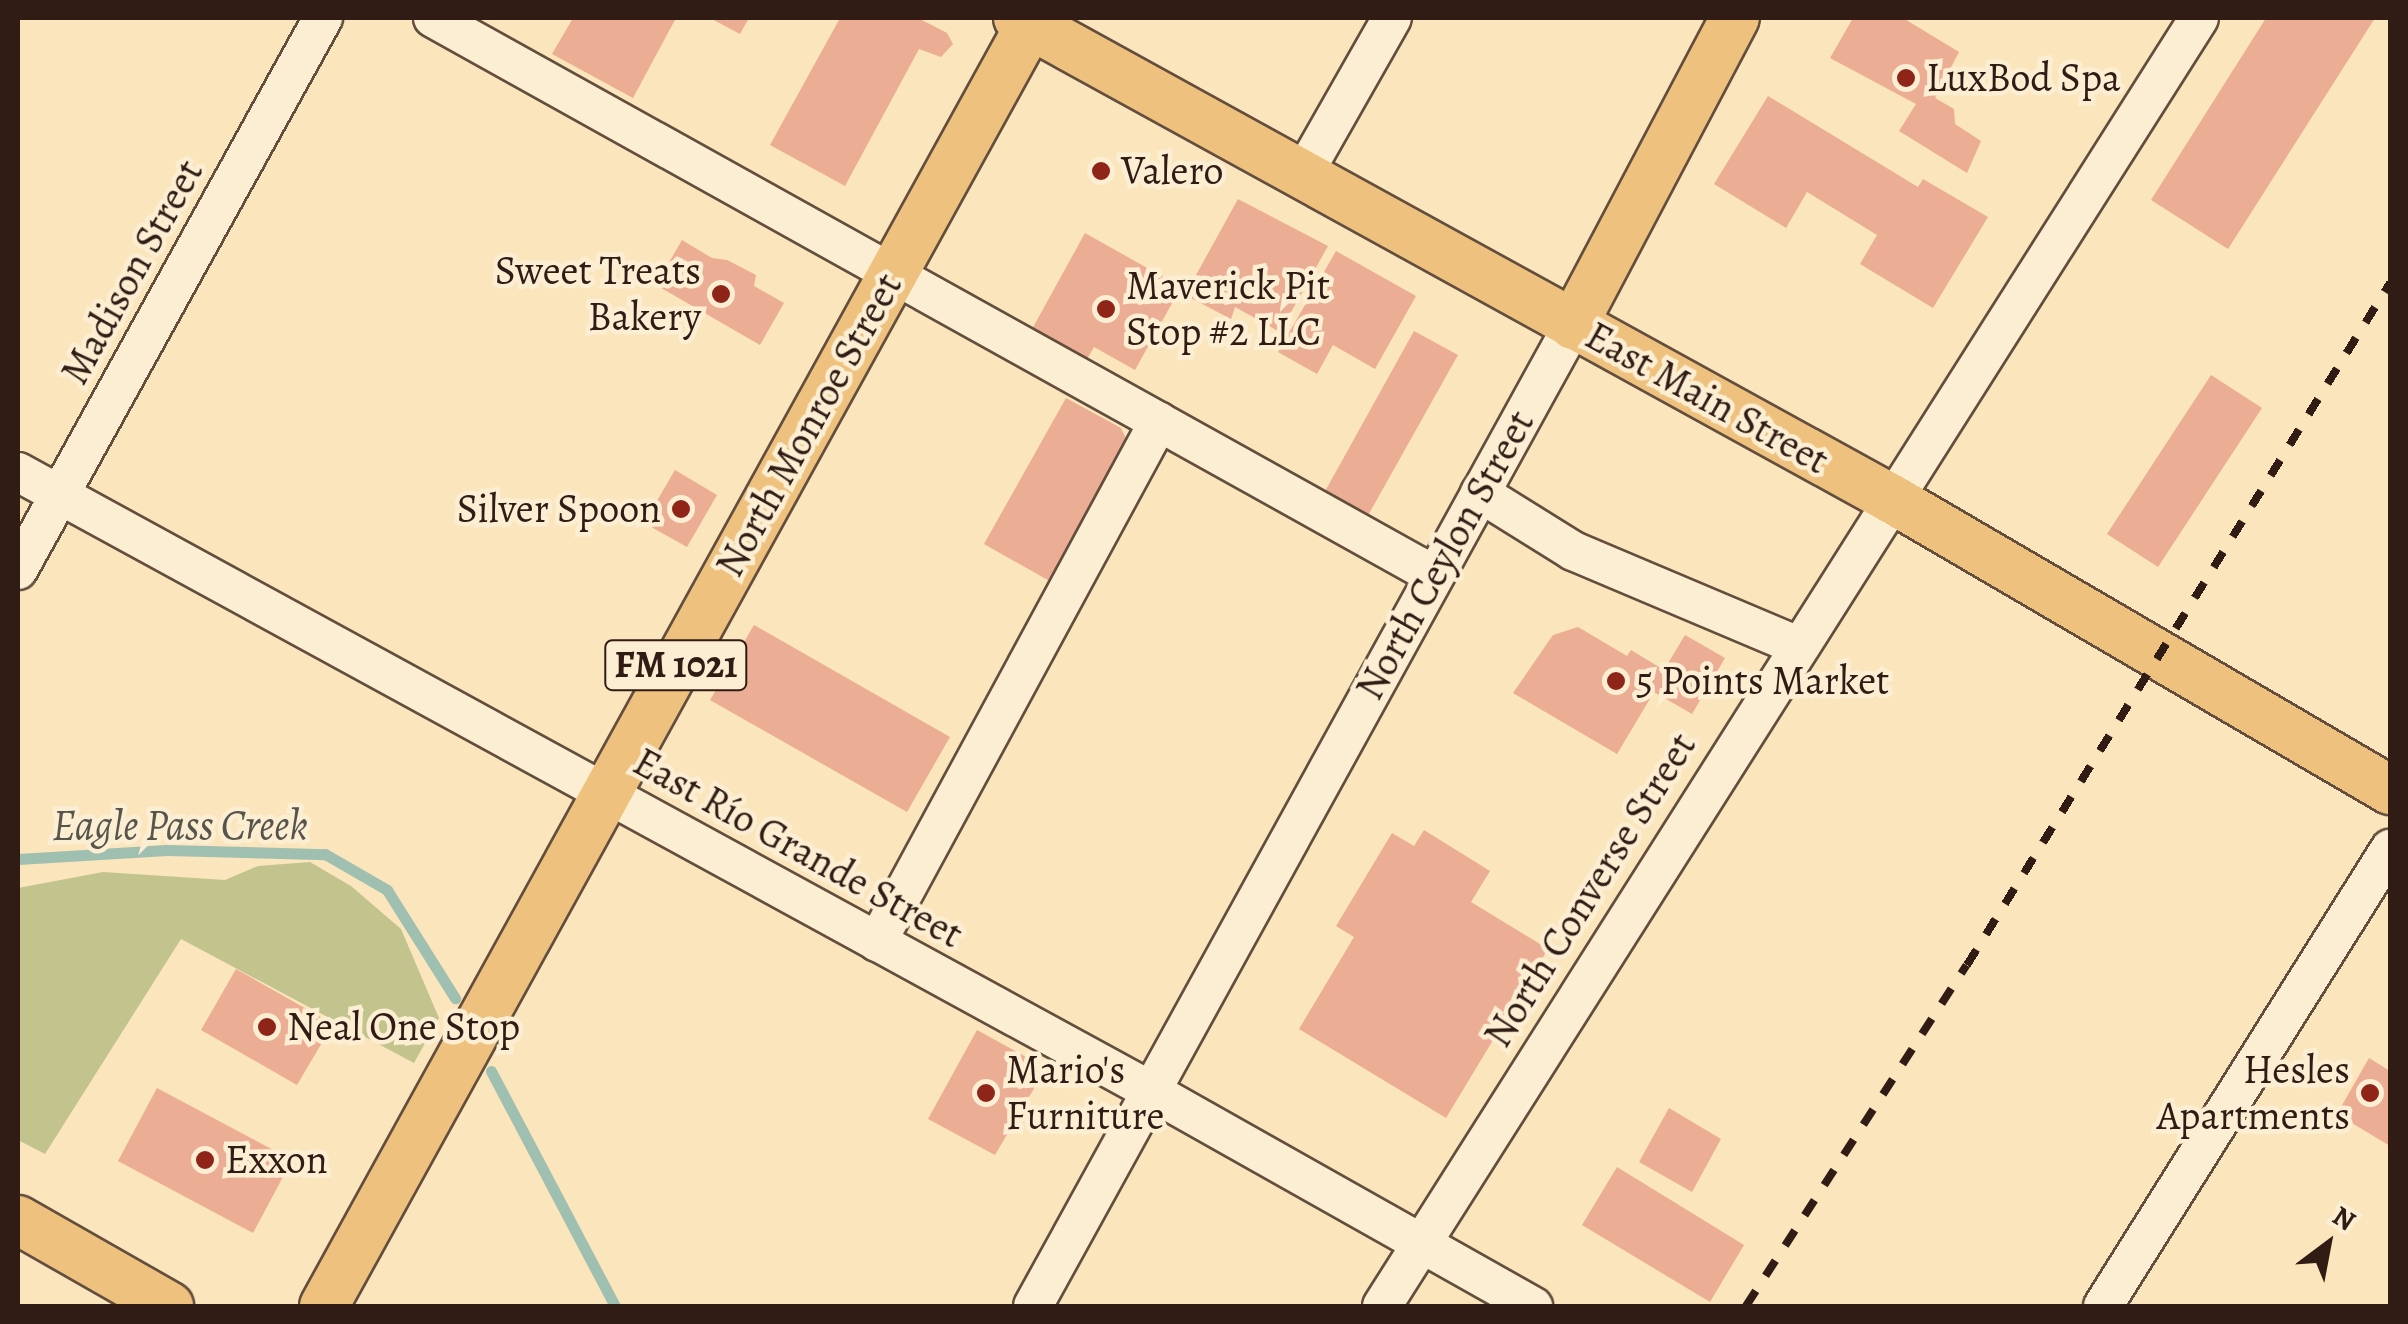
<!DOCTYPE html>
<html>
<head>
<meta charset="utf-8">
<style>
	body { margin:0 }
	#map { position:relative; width:2408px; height:1324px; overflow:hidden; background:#fbe5bc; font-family:Alegreya,serif }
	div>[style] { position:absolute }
	.green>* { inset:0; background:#c3c38d }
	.stream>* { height:11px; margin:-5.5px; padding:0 5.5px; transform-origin:5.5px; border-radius:5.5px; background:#9fbfb0 }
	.building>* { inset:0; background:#ebad94 }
	.roads { filter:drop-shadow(2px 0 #634e3e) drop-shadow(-2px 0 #634e3e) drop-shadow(0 2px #634e3e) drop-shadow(0 -2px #634e3e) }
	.minor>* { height:38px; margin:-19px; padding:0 19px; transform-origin:19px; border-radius:19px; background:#fceed3 }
	.major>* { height:48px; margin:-24px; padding:0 24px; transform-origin:24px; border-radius:24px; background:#eec27e }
	.rail>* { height:8px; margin-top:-4px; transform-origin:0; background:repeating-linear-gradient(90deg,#301c14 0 18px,transparent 0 36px) }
	.dots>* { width:28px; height:28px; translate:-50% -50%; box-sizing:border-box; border:5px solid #fceed3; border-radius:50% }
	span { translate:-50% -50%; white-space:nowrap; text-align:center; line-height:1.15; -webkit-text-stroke:9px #fceed3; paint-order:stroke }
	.shield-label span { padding:2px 8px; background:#fceed3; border:2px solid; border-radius:8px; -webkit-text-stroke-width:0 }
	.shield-label { font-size:38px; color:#301c14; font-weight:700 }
	.poi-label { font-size:40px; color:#301c14 }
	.left { translate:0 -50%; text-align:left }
	.right { translate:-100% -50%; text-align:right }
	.street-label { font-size:40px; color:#301c14 }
	.water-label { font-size:42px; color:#57554b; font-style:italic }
	.frame { position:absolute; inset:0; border:20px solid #301c14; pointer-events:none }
	.north { position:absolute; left:2278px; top:1194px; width:100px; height:100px; -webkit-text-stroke:8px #fceed3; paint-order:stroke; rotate:32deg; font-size:28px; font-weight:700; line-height:40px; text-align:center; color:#301c14 }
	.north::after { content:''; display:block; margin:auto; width:35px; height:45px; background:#301c14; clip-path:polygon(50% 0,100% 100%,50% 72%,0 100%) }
</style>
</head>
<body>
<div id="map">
	<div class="green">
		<i style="clip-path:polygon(310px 862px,351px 886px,401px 929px,439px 1018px,414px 1063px,181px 939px,45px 1154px,18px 1140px,18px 888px,103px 872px,225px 880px,258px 866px)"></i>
	</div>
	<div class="stream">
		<i style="left:18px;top:859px;width:149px;rotate:-3.5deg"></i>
		<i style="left:167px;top:850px;width:158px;rotate:1.5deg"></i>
		<i style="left:325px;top:854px;width:72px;rotate:30.1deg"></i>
		<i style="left:387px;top:890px;width:128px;rotate:57.8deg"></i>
		<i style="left:491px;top:1071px;width:266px;rotate:62.2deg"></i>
	</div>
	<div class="building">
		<i style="clip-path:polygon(573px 18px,676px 18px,633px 98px,552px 54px)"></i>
		<i style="clip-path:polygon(710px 18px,749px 18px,740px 34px)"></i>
		<i style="clip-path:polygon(840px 18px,918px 18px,947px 33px,953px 44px,941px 57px,919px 49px,845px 186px,770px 145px)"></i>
		<i style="clip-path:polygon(1853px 18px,1903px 18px,1959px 52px,1935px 98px,1954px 109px,1955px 124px,1981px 141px,1967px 173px,1899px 131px,1916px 104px,1830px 58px)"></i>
		<i style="clip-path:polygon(2266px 18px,2375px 18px,2228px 249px,2151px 200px)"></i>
		<i style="clip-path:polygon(1768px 96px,1918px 187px,1923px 179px,1988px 217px,1933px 308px,1860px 264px,1877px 235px,1807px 192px,1786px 228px,1714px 184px)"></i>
		<i style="clip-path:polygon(1238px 199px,1328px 246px,1280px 332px,1235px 307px,1231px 319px,1185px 295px)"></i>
		<i style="clip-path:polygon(1085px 233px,1181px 287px,1135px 370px,1094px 347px,1086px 361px,1031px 331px)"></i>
		<i style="clip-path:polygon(682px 240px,712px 258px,727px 260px,756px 275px,754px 286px,784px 303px,760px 345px,656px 285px)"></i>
		<i style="clip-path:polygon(1336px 251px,1416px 296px,1375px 369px,1333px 345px,1317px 374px,1278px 352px)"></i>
		<i style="clip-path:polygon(1414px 331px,1458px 355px,1366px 519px,1323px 495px)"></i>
		<i style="clip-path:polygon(2211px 375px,2262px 408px,2158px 567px,2107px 534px)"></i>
		<i style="clip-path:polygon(1066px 398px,1121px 428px,1130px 447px,1053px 583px,984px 544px)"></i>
		<i style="clip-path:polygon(675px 470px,717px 495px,687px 547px,644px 523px)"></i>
		<i style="clip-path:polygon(754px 625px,950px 737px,907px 812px,710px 700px)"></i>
		<i style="clip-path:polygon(1578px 627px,1627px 656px,1631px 650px,1664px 670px,1685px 635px,1725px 658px,1692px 714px,1654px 692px,1617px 754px,1513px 693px,1553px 635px)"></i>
		<i style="clip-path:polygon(1424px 830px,1490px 871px,1471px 902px,1548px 949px,1446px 1118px,1299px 1029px,1354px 937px,1336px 926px,1392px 833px,1414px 846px)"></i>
		<i style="clip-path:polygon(236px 969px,333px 1024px,297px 1085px,201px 1030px)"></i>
		<i style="clip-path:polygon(977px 1030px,1046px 1068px,995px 1155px,928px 1119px)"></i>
		<i style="clip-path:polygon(2369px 1058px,2390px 1071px,2390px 1146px,2337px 1114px)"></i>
		<i style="clip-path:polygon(157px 1088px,292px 1160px,253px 1233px,118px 1161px)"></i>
		<i style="clip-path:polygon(1669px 1108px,1721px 1139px,1692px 1192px,1639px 1162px)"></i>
		<i style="clip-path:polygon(1617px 1167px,1744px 1245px,1710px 1302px,1582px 1225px)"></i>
	</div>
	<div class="roads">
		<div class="minor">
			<i style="left:433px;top:18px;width:1146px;rotate:29.09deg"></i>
			<i style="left:1301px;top:178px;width:184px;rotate:-60.4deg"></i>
			<i style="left:18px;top:472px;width:1289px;rotate:28.65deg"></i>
			<i style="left:1149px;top:1090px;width:441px;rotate:29.4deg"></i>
			<i style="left:1480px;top:493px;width:110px;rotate:31.9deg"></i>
			<i style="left:1573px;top:551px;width:244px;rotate:22.9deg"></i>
			<i style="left:18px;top:570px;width:631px;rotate:-61.08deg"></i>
			<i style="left:877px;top:942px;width:592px;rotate:-61.57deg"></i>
			<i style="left:1033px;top:1306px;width:1120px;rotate:-61.17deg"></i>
			<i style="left:1382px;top:1306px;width:1525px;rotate:-57.61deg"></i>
			<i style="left:2103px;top:1306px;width:540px;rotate:-57.87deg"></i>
		</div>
		<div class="major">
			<i style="left:1018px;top:18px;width:998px;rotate:28.83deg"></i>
			<i style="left:1892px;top:499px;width:577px;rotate:30.3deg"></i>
			<i style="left:1573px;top:325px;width:347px;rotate:-62.2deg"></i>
			<i style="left:18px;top:1220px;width:174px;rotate:29.7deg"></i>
			<i style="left:324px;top:1306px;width:1463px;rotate:-61.14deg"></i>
		</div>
	</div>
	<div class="rail">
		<i style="left:1746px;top:1306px;width:406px;rotate:-57.1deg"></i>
		<i style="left:1967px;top:965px;width:803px;rotate:-58.19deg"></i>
	</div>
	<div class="dots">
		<i style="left:1906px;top:78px;background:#8f2418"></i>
		<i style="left:1101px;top:171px;background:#8f2418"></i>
		<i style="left:721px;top:294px;background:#8f2418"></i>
		<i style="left:1106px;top:309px;background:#8f2418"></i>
		<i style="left:681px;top:509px;background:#8f2418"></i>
		<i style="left:1616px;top:681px;background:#8f2418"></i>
		<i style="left:267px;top:1027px;background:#8f2418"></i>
		<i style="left:986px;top:1093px;background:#8f2418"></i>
		<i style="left:2370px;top:1093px;background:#8f2418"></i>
		<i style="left:205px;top:1160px;background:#8f2418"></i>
	</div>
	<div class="shield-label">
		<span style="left:676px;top:665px">FM 1021</span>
	</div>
	<div class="poi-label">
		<span class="left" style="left:1926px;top:78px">LuxBod Spa</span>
		<span class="left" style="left:1121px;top:171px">Valero</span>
		<span class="right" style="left:701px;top:294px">Sweet Treats<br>Bakery</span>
		<span class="left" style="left:1126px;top:309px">Maverick Pit<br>Stop #2 LLC</span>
		<span class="right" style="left:661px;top:509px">Silver Spoon</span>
		<span class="left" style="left:1636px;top:681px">5 Points Market</span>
		<span class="left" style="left:287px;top:1027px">Neal One Stop</span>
		<span class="left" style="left:1006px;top:1093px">Mario's<br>Furniture</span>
		<span class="right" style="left:2350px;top:1093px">Hesles<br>Apartments</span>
		<span class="left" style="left:225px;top:1160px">Exxon</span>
	</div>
	<div class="street-label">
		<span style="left:132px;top:272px;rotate:-61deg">Madison Street</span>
		<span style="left:1707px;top:398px;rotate:29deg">East Main Street</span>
		<span style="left:809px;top:425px;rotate:-61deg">North Monroe Street</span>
		<span style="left:1445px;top:555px;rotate:-61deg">North Ceylon Street</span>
		<span style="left:798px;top:848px;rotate:29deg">East Río Grande Street</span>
		<span style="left:1590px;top:890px;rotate:-58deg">North Converse Street</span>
	</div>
	<div class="water-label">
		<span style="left:180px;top:825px">Eagle Pass Creek</span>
	</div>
	<div class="frame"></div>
	<div class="north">N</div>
</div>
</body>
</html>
